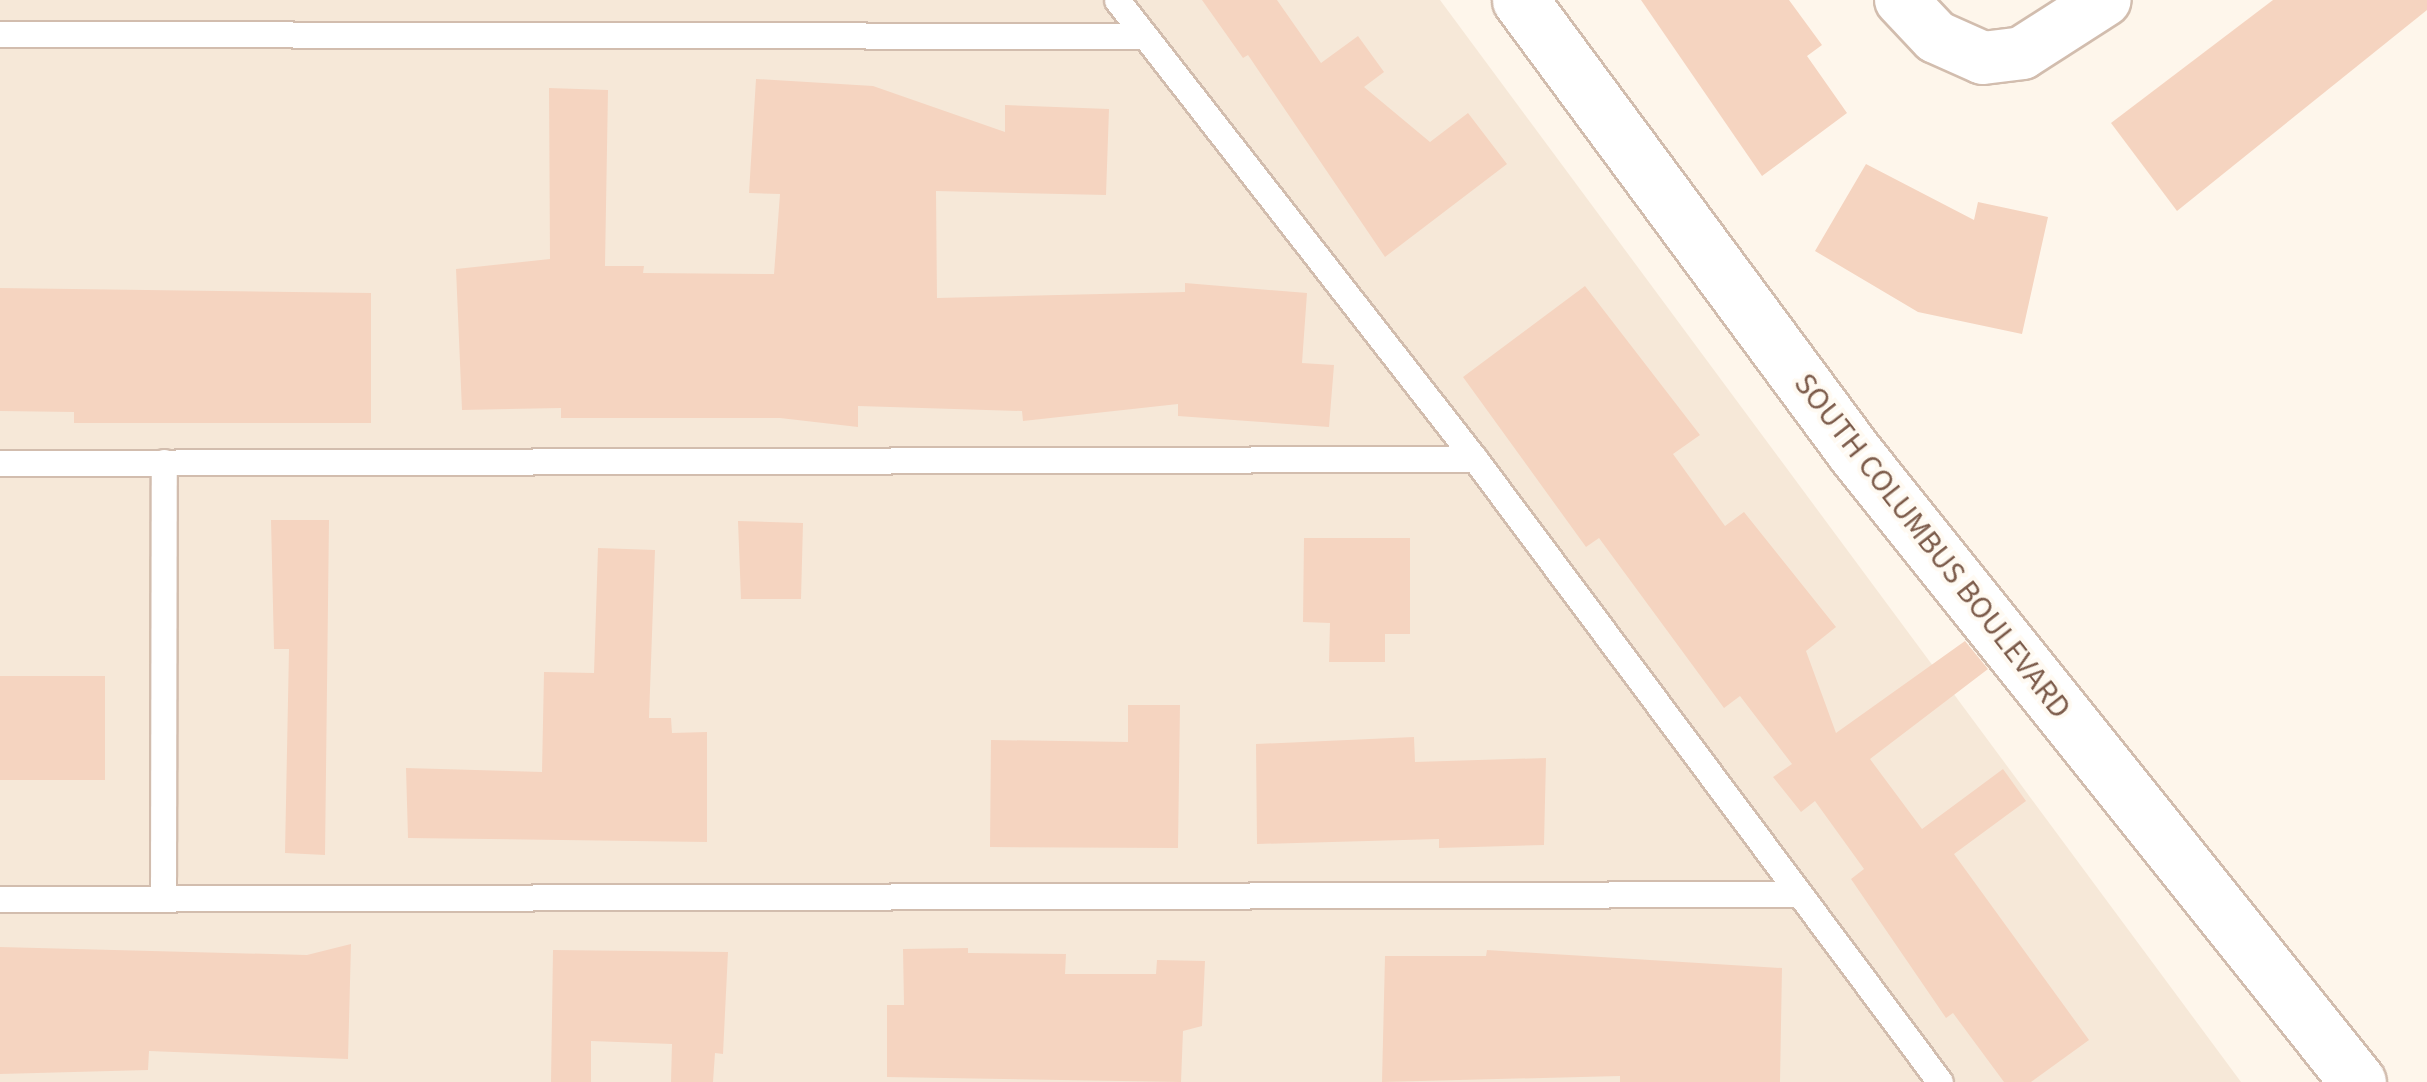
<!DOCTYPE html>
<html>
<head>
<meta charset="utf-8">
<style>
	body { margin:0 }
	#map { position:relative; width:2427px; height:1082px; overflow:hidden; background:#fef6eb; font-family:"Source Sans 3",sans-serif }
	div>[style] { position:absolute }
	.residential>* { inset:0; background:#f6e8d8 }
	.building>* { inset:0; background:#f5d4c0 }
	.roads { filter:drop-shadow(2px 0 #d2bdae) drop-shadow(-2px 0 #d2bdae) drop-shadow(0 2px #d2bdae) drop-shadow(0 -2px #d2bdae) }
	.lane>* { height:25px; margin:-12.5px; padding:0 12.5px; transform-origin:12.5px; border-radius:12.5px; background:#fff }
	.street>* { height:52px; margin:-26px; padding:0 26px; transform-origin:26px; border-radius:26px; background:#fff }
	.secondary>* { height:55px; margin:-27.5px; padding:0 27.5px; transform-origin:27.5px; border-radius:27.5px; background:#fff }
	span { translate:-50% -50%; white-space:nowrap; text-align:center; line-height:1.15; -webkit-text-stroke:8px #fffaf2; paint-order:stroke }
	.street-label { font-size:32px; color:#7c5b4a }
</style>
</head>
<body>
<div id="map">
	<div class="residential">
		<i style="clip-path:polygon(0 0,1440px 0,2241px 1082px,0 1082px)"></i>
	</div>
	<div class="building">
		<i style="clip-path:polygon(1202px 0,1277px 0,1321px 63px,1358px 36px,1384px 72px,1364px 87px,1430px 142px,1468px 113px,1507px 164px,1385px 257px,1248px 55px,1243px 58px)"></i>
		<i style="clip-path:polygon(1641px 0,1789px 0,1822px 45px,1807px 56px,1847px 113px,1762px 176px)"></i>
		<i style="clip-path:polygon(2273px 0,2427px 0,2427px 10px,2177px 211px,2111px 123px)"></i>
		<i style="clip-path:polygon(756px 79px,873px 86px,1005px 132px,1005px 105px,1109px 109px,1106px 195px,936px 191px,937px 298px,1185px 292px,1185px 283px,1307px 293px,1302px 363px,1334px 365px,1329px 427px,1178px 416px,1178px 404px,1023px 421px,1022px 411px,858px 406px,858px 427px,780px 418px,561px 418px,561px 408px,462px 410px,456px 269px,550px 259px,549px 88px,608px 90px,605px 266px,644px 266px,643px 273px,774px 274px,780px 194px,749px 193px)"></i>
		<i style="clip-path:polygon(1866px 164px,1974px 220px,1978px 202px,2048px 217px,2022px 334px,1918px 312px,1815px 251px)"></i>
		<i style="clip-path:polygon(1585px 286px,1700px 435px,1673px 454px,1725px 526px,1744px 512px,1836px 627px,1806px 651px,1836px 733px,1965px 641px,1988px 669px,1870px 759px,1922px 829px,2003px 769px,2026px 801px,1954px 854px,2089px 1040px,2031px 1082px,2004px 1082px,1953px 1013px,1946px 1018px,1851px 879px,1864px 869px,1815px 801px,1801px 812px,1773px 777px,1792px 764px,1740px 696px,1724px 708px,1599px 538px,1586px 547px,1463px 377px)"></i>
		<i style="clip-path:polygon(0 288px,371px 293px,371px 423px,74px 423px,74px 412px,0 411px)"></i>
		<i style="clip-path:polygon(271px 520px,329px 520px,325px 855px,285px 853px,289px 649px,274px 649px)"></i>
		<i style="clip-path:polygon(738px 521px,803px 523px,801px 599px,741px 599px)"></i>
		<i style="clip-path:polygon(1304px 538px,1410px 538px,1410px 634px,1385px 634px,1385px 662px,1329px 662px,1330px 623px,1303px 622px)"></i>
		<i style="clip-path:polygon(598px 548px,655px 550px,649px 718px,671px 718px,672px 733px,707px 732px,707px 842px,408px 838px,406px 768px,542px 772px,544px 672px,594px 673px)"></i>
		<i style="clip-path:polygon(0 676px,105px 676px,105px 780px,0 780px)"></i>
		<i style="clip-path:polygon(1128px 705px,1180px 705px,1178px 848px,990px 847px,991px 740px,1128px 742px)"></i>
		<i style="clip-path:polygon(1414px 737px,1415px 762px,1546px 758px,1544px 845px,1439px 848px,1439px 839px,1257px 844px,1256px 744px)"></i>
		<i style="clip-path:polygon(351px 944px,348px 1059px,149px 1051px,148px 1070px,0 1074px,0 947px,307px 955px)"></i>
		<i style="clip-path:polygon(968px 948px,968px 953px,1066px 954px,1065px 974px,1156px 974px,1157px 960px,1205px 961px,1202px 1026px,1183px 1031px,1181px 1082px,887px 1077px,887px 1005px,904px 1005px,903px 949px)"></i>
		<i style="clip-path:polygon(553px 950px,728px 952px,723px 1054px,715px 1053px,713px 1082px,671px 1082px,672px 1044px,591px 1041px,591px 1082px,551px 1082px)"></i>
		<i style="clip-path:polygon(1487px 950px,1782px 968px,1780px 1082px,1620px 1082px,1620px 1076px,1382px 1082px,1385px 956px,1486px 956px)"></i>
	</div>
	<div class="roads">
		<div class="lane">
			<i style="left:1117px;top:0;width:582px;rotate:52.05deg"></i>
			<i style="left:1475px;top:459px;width:777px;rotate:53.26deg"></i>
			<i style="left:0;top:34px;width:1142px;rotate:0.1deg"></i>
			<i style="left:0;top:463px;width:1475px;rotate:-0.16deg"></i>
			<i style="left:0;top:899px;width:1799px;rotate:-0.16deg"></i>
			<i style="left:163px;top:899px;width:437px;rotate:-89.9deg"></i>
		</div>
		<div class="street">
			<i style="left:1901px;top:0;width:51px;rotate:46.6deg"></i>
			<i style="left:1936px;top:37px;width:51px;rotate:24.1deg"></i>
			<i style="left:1983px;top:58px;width:39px;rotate:-7deg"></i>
			<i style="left:2022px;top:53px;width:98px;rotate:-32.6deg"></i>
		</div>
		<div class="secondary">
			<i style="left:1520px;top:0;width:563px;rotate:53.52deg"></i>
			<i style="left:1855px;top:453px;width:805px;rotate:51.35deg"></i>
		</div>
	</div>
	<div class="street-label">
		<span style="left:1932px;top:546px;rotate:52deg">SOUTH COLUMBUS BOULEVARD</span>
	</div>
</div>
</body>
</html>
